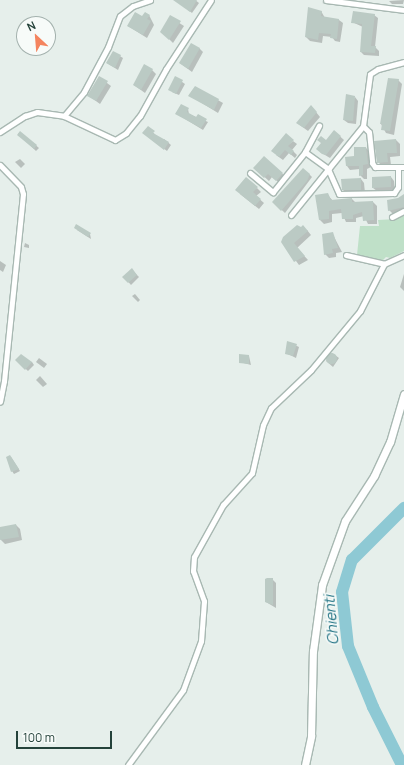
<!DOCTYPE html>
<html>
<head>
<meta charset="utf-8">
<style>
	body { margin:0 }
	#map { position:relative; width:404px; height:765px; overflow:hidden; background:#e6efeb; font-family:Manrope,sans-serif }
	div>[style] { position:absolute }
	.green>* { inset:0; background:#bfe0c8 }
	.shadow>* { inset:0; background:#0003 }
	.river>* { height:12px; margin:-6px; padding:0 6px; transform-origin:6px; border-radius:6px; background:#8ec9d4 }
	.building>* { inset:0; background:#bbcac4 }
	.round { border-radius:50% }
	.roads { filter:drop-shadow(1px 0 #a8b8b2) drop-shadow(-1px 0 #a8b8b2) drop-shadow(0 1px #a8b8b2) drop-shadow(0 -1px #a8b8b2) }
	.minor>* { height:5px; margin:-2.5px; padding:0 2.5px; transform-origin:2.5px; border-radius:2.5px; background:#fff }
	.secondary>* { height:7px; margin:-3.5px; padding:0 3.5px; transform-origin:3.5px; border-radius:3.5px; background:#fff }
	span { translate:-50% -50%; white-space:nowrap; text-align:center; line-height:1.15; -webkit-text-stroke:3px #f7fbf9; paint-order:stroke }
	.water-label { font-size:15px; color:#1c6f80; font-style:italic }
	.north { position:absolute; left:16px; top:16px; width:40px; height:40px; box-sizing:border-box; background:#f7fbf9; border:1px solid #a3b1ad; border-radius:50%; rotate:334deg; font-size:11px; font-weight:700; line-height:16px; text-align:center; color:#24423a }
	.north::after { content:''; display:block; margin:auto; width:14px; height:18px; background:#f4845f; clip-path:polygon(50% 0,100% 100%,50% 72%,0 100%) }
	.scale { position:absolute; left:16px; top:731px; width:96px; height:18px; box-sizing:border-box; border:2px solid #24423a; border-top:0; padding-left:5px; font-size:12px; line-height:14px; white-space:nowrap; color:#24423a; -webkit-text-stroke:3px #f7fbf9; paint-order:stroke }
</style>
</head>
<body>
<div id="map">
	<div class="green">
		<i style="clip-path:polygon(404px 214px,404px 251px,390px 258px,386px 257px,381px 262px,357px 255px,360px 226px,379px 226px,378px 220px,397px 219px)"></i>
	</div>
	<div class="shadow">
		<i style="clip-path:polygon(184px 0,195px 0,199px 3px,192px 13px,183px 6px)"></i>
		<i style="clip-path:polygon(404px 0,403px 4px,392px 4px,389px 1px)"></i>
		<i style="clip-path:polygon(321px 11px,325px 18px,339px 20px,343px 23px,340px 42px,335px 41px,332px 37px,323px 36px,322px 43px,310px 41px,306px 37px)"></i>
		<i style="clip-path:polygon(149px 15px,154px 25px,147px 38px,128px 26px)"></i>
		<i style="clip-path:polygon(374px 15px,378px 18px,375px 47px,379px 51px,379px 56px,364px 55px,361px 52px,363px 27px,352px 22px)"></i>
		<i style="clip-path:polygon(170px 17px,184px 26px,173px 43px,165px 35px)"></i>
		<i style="clip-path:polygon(199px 48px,203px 52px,192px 72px,180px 63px)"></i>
		<i style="clip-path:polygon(113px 52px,123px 58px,118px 70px,107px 63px)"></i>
		<i style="clip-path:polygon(152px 70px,156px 74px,145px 93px,134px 85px)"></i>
		<i style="clip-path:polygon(99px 77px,111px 86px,100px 104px,89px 96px)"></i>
		<i style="clip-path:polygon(175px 77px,185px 84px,179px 95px,172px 92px)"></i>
		<i style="clip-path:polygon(398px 80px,402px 84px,394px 135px,386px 133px,381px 124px)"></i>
		<i style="clip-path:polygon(195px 87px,223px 103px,218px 113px,189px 95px)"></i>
		<i style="clip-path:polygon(355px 97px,358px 101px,356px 124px,348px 123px,344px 120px)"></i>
		<i style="clip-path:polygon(311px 106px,320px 117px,308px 131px,297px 123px)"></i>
		<i style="clip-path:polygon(188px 109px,189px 114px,208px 122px,203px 130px,177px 114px)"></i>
		<i style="clip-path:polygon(148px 127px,162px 142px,164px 139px,171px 145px,167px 151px,146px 135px)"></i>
		<i style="clip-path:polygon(334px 131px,344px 140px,330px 158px,320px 152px)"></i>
		<i style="clip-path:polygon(20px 132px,39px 148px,36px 151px,18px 134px)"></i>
		<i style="clip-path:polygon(396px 140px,400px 144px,400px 156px,390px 157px,391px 165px,382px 166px,378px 162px)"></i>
		<i style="clip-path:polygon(293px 141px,297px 144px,292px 150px,297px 155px,295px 158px,289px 153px,283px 160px,276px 155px)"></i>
		<i style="clip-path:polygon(366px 148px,370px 152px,371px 167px,367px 169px,367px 179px,364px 179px,360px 175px,360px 169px,350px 170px,347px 166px)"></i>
		<i style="clip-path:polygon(264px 158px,286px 177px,281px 184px,272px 177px,269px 181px,259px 172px)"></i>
		<i style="clip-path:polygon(20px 159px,25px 164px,21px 168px,15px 162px)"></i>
		<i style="clip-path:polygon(309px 174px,312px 177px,285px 213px,273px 202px)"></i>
		<i style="clip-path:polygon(391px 177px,394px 181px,395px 191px,377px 191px,373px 188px)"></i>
		<i style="clip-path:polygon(361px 179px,364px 183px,365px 193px,346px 193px,343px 190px)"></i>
		<i style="clip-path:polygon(257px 188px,261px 192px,256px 196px,264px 203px,259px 209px,240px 194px)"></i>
		<i style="clip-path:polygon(327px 194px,333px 201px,352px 199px,356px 203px,373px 202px,377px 206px,377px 224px,368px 224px,364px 216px,356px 218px,356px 222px,346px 222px,342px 213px,332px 214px,332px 222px,324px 224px,320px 220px,316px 196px)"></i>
		<i style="clip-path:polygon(404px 195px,404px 213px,394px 215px,389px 210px)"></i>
		<i style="clip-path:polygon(77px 225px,90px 234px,91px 239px,77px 230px)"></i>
		<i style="clip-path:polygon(307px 230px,311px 235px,297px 248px,308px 260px,299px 265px,282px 242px)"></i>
		<i style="clip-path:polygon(332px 233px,342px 252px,336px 253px,336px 257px,329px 258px,325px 254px)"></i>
		<i style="clip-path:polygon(25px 243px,29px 245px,29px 248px,24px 247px)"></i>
		<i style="clip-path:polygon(0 261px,6px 265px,3px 272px,0 270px)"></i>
		<i style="clip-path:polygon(132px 270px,139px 277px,131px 285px,124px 277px)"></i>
		<i style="clip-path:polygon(404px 274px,404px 291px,400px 287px)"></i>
		<i style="clip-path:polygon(135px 294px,140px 300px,138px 302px,132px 296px)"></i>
		<i style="clip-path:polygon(288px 342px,299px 347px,296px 358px,286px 353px)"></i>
		<i style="clip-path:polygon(332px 353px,339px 358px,333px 367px,326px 361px)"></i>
		<i style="clip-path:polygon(249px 356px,251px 365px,240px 362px)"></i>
		<i style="clip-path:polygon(39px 358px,47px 364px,44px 368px,36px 362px)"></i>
		<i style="clip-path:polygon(16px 360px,32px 362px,34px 365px,28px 371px)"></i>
		<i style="clip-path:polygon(40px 376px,47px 384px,43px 387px,36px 380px)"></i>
		<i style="clip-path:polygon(11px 457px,20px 471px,14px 474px,12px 471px)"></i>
		<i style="clip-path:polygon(16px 525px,20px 529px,22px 540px,5px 544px,1px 540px,1px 528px)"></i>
		<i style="clip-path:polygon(272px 579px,276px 583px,276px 608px,266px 602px)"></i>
	</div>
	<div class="river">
		<i style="left:402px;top:765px;width:65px;rotate:-116.6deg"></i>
		<i style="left:373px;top:707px;width:66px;rotate:-112.3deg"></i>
		<i style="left:348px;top:646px;width:54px;rotate:-96.3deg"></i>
		<i style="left:342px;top:592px;width:34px;rotate:-73deg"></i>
		<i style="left:352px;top:560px;width:74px;rotate:-45deg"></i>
	</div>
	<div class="building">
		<i style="clip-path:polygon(173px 0,197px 0,190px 12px)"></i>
		<i style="clip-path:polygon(308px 7px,322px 11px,321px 16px,339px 19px,337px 39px,330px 38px,331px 34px,319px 33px,318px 40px,305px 37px)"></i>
		<i style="clip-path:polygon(353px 11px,375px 14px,371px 46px,376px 46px,375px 53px,360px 52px,362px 24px,351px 23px)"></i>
		<i style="clip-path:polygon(135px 12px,142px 16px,145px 12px,150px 15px,147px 19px,151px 21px,143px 35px,127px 26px)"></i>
		<i style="clip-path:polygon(170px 15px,181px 21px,169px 40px,160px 32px)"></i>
		<i style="clip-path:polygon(191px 43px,200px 48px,188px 69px,179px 63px)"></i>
		<i style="clip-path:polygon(113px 51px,121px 55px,115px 68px,106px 63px)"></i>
		<i style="clip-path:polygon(144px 64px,153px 69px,141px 90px,133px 85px)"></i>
		<i style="clip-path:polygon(99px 76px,108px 81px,96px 101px,87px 96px)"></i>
		<i style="clip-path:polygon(175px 76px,183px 80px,176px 94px,168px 90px)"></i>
		<i style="clip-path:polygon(388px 78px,399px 79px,390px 131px,381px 130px,382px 124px,380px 124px)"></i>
		<i style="clip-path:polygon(195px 86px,219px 99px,214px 110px,188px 96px)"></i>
		<i style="clip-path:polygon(346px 94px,355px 96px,353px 121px,343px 120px)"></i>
		<i style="clip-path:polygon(181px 104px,189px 108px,187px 112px,196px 117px,198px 114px,207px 119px,201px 128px,175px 114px)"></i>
		<i style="clip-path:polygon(311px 105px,317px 112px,304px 128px,296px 123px)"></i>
		<i style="clip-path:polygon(148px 126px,155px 131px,153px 133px,169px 142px,164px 150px,142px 133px)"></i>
		<i style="clip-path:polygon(334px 130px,341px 136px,326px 155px,322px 154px,316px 149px,321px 143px,317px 140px,321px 136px,326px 140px)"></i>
		<i style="clip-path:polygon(20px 131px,37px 145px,34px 149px,17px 135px)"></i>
		<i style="clip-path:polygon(286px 133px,294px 140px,288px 146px,294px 151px,291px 155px,285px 150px,279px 157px,271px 151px)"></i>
		<i style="clip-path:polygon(396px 139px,397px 153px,387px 153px,388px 162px,377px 163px,374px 141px)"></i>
		<i style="clip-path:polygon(354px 147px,366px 147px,368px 164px,363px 165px,363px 175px,359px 176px,359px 166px,346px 166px,345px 157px,354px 156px)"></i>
		<i style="clip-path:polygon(264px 156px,283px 173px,276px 181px,268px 174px,264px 178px,253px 168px)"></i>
		<i style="clip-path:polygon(303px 168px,310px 174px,307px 181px,281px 211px,272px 202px)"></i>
		<i style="clip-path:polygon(391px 176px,391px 187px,372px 188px,372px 177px)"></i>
		<i style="clip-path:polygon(246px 177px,258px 187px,253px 192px,261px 199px,255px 206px,235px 190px)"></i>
		<i style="clip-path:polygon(361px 178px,361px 190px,342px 190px,341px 179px)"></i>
		<i style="clip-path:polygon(328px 193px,331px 200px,352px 198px,352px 202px,373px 201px,374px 220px,363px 221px,362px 212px,353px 215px,353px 219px,342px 219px,341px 209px,329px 211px,329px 219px,319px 220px,315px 195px)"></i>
		<i style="clip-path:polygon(404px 194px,404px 207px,388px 211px,387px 200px,398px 198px)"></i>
		<i style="clip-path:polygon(76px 224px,91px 233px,88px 237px,74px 228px)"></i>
		<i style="clip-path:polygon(297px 225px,301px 227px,303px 225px,308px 231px,294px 243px,305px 256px,294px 262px,281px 242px,283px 237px)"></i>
		<i style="clip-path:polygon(333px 232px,338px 248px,332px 249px,333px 253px,324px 255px,322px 234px)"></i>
		<i style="clip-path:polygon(132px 268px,137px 275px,128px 283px,122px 277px)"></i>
		<i style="clip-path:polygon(287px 341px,297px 344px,293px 356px,285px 354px)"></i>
		<i class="round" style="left:325.5px;top:352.5px;width:11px;height:11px"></i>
		<i style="clip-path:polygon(21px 354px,32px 362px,25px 370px,15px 360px)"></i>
		<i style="clip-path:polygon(239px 354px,249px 355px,249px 364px,239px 363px)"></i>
		<i style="clip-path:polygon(10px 455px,19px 469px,11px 472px,6px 457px)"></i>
		<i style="clip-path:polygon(16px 524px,19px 537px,0 540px,0 527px)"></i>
		<i style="clip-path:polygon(267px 578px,273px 578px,273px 605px,265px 602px,265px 579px)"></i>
	</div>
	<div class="roads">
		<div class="minor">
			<i style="left:326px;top:0;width:79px;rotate:7.3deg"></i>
			<i style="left:64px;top:116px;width:56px;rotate:25.2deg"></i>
			<i style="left:115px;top:140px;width:13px;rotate:-32deg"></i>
			<i style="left:126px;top:133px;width:22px;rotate:-51deg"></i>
			<i style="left:140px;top:116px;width:54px;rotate:-61deg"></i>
			<i style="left:166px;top:69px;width:82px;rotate:-56.9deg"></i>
			<i style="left:363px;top:126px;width:8px;rotate:45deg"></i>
			<i style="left:369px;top:132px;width:31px;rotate:84deg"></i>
			<i style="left:372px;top:163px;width:5px;rotate:53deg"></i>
			<i style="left:375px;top:167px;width:29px"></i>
			<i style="left:0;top:132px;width:30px;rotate:-33deg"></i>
			<i style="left:25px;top:116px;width:13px;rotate:-18deg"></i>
			<i style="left:37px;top:112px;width:27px;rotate:8deg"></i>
			<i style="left:64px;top:116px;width:31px;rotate:-50deg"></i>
			<i style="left:84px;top:92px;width:51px;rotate:-61.9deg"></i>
			<i style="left:108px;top:47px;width:33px;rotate:-69deg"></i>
			<i style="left:120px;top:16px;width:16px;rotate:-38deg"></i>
			<i style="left:133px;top:6px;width:18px;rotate:-19deg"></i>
			<i style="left:305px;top:152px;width:30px;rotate:-62deg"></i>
			<i style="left:0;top:165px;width:30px;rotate:46deg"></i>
			<i style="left:21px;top:187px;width:7px;rotate:74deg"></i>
			<i style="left:23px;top:194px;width:188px;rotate:95.8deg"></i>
			<i style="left:4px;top:381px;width:21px;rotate:101deg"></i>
			<i style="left:250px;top:173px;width:30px;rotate:40deg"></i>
			<i style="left:273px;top:192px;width:51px;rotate:-51.3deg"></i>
			<i style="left:305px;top:152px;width:29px;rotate:36deg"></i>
			<i style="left:328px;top:169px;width:27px;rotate:66deg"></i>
			<i style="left:339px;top:194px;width:55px;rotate:-1deg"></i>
			<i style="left:394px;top:193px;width:7px;rotate:-56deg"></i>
			<i style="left:398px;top:187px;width:20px;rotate:-90deg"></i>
			<i style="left:291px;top:215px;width:114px;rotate:-51deg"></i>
			<i style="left:363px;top:126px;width:52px;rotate:-82.3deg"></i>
			<i style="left:370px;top:74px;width:9px;rotate:-32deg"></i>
			<i style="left:378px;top:69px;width:27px;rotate:-15deg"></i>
			<i style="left:392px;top:217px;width:13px;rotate:-27deg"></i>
			<i style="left:346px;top:255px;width:39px;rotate:13deg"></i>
			<i style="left:384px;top:264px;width:22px;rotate:-24deg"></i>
			<i style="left:128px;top:765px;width:93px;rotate:-53.7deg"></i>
			<i style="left:183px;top:690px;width:52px;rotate:-69.8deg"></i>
			<i style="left:201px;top:641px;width:40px;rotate:-85.7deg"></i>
			<i style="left:204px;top:601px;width:32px;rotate:-110deg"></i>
			<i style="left:193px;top:571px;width:14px;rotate:-86deg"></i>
			<i style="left:194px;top:557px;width:60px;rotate:-60.9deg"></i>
			<i style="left:223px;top:505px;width:43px;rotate:-47.8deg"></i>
			<i style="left:252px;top:473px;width:49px;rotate:-77.1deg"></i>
			<i style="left:263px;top:425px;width:19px;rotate:-65deg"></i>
			<i style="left:271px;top:408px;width:55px;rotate:-43.5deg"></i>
			<i style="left:311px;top:370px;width:77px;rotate:-50.3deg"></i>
			<i style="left:360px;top:311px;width:53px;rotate:-62.9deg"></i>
		</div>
		<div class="secondary">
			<i style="left:305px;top:765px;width:30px;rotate:-78deg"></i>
			<i style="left:311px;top:736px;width:85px;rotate:-88.7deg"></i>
			<i style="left:313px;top:651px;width:67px;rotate:-82.2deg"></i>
			<i style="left:322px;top:585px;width:68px;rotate:-70.2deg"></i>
			<i style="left:345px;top:521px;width:54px;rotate:-57.2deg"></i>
			<i style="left:374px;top:476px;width:38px;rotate:-65deg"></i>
			<i style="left:390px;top:442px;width:50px;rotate:-73.7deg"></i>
		</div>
	</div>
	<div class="water-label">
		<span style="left:331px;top:620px;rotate:-95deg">Chienti</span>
	</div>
	<div class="north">N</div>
	<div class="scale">100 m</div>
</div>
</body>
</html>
